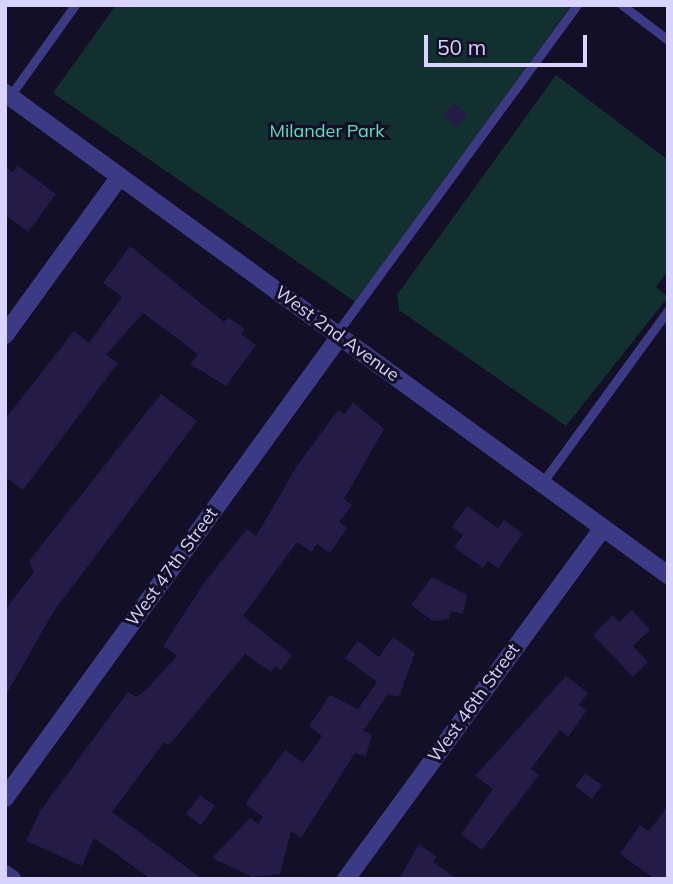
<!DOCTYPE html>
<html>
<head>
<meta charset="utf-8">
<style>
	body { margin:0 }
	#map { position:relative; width:673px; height:884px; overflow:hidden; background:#130f26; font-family:Mulish,sans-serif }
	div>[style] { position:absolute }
	.green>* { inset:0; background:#12302f }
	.building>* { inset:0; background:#241b47 }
	.service>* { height:9px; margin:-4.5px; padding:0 4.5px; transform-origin:4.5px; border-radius:4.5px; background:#3d3a85 }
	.minor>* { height:18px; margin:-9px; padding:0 9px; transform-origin:9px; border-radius:9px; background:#3d3a85 }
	span { translate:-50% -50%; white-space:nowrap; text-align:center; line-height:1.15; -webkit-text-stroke:6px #130f26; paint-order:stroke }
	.park-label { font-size:18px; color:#5fe0c0 }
	.street-label { font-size:18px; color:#d9d4ff }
	.frame { position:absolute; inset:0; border:7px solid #d9d4ff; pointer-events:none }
	.scale { position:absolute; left:424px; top:35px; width:163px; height:32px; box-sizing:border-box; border:4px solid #d9d4ff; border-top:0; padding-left:9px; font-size:21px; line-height:24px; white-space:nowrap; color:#d9d4ff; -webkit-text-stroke:5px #130f26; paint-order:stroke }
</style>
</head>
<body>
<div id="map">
	<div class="green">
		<i style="clip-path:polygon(116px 5px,571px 5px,357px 303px,53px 93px)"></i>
		<i style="clip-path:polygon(556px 75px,668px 160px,668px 271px,656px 287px,668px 297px,566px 426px,399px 310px,397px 295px)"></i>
	</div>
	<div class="building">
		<i style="clip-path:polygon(453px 103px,467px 114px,457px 127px,443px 116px)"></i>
		<i style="clip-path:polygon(17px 165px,56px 194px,28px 232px,5px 215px,5px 166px,13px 172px)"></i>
		<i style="clip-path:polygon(130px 246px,224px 322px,228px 317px,245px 329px,241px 334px,256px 345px,226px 386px,190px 364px,198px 354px,143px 313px,106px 355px,118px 363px,23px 490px,5px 477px,5px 419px,74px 331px,89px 343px,122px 297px,103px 283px)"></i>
		<i style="clip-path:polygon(161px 394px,197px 421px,54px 611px,5px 697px,5px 610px,34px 572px,29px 561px)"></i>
		<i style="clip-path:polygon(353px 402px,384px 429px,344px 499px,352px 505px,339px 522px,347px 528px,330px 553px,317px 544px,311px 552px,297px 542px,243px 616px,292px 655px,281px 670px,275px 666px,271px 672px,245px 654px,169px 745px,164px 742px,112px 812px,202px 879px,151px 879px,94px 838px,82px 866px,26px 841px,40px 811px,128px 692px,136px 697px,145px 691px,177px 656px,163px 646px,204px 583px,247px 529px,256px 536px,297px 466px,338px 410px,345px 414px)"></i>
		<i style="clip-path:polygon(467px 506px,498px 528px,504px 520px,523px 534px,498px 568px,488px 561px,483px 568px,454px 547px,463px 535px,452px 527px)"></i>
		<i style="clip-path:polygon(432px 577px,467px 595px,463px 614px,451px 611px,449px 619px,433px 621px,411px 605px)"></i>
		<i style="clip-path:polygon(632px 610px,650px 630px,633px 646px,648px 662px,633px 677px,593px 635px,613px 615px,619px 622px)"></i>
		<i style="clip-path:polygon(393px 637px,415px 653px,399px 697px,388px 694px,363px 731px,372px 734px,366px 756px,355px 753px,301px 838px,291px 831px,280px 874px,252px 877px,212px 858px,250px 818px,258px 824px,263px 817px,245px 804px,285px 750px,303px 763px,322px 736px,309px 726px,330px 695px,358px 709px,377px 682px,345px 658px,358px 641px,379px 657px)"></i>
		<i style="clip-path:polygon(566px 676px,588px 693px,579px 705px,587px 710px,568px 737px,560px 730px,531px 769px,539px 775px,482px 850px,461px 834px,493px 789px,475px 776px)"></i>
		<i style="clip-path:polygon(585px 773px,602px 785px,592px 799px,575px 786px)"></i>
		<i style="clip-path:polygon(200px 795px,215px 806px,201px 825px,186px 814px)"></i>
		<i style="clip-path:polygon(668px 806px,668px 879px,655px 879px,620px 854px,640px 825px,649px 831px)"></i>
		<i style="clip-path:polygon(419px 844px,437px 857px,433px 862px,457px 879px,399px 879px)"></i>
	</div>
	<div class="service">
		<i style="left:622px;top:5px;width:58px;rotate:37.3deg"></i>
		<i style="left:10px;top:96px;width:112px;rotate:-54.5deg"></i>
		<i style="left:336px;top:334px;width:408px;rotate:-53.8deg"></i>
		<i style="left:542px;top:483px;width:214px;rotate:-53.9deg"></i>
	</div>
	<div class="minor">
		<i style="left:5px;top:93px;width:820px;rotate:36.02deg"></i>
		<i style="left:5px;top:335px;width:196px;rotate:-54.1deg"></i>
		<i style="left:5px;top:798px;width:571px;rotate:-54.05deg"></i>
		<i style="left:5px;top:874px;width:9px;rotate:36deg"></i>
		<i style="left:346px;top:879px;width:435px;rotate:-53.8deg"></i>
	</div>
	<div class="park-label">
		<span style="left:327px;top:131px">Milander Park</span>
	</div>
	<div class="street-label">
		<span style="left:337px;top:334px;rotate:36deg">West 2nd Avenue</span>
		<span style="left:172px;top:567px;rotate:-54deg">West 47th Street</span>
		<span style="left:474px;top:703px;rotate:-54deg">West 46th Street</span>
	</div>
	<div class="frame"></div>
	<div class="scale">50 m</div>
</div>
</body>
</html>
